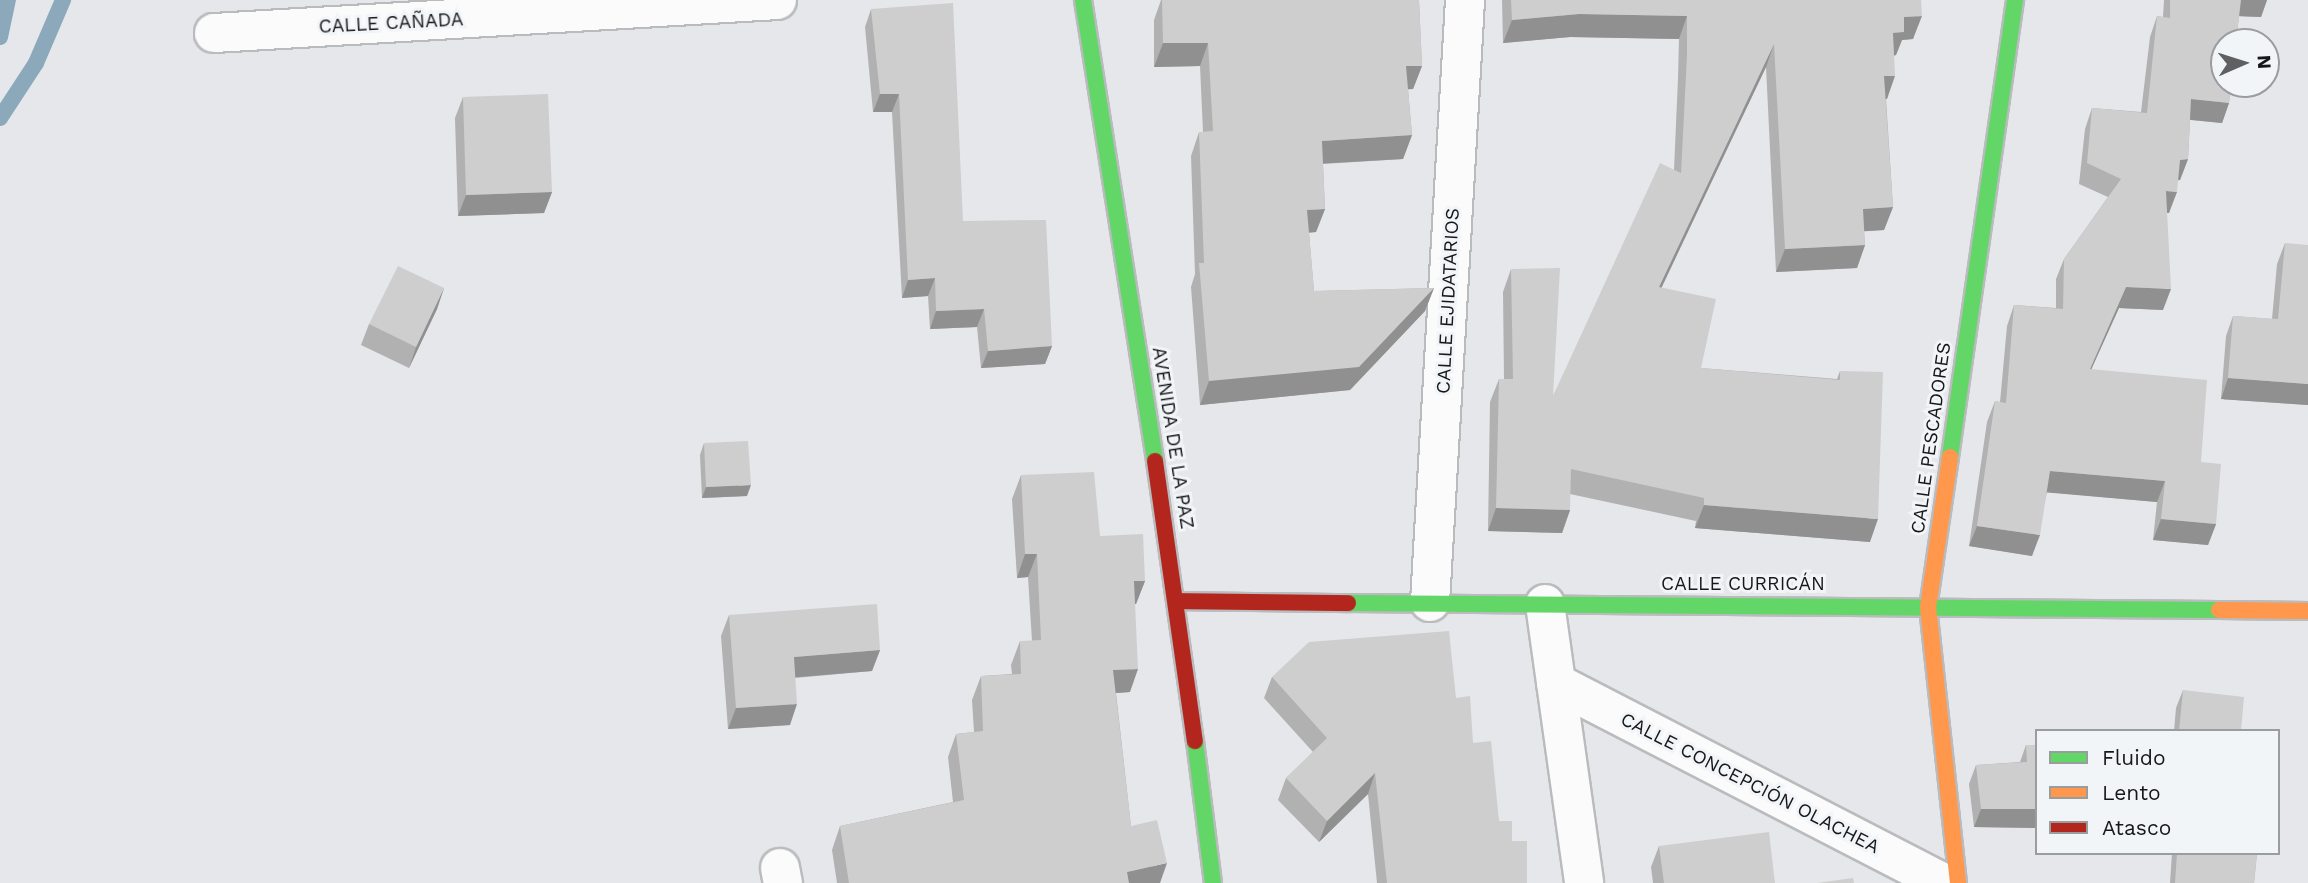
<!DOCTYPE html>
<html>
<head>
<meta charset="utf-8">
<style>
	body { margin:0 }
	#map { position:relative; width:2308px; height:883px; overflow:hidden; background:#e5e7ea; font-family:"Work Sans",sans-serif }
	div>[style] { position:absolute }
	.stream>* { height:16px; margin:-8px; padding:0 8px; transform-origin:8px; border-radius:8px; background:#8ba9bb }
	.roads { filter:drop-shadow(2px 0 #babbbd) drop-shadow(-2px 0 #babbbd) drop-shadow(0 2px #babbbd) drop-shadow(0 -2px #babbbd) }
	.street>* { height:38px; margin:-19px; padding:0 19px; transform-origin:19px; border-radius:19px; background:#fbfbfc }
	.fast>* { height:16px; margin:-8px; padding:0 8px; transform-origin:8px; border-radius:8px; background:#63d668 }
	.slow>* { height:16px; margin:-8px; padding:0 8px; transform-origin:8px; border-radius:8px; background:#ff974d }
	.jam>* { height:16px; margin:-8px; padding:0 8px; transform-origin:8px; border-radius:8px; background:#b3261e }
	.wall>* { inset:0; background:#b1b1b1 }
	.shaded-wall>* { inset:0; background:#909090 }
	.building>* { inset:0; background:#cecece }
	span { translate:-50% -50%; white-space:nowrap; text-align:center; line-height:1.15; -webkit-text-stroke:6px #f2f5f8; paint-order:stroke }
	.street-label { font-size:19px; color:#161718 }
	.legend { position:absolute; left:2035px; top:729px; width:245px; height:126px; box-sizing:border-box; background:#f2f5f8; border:2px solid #9a9c9e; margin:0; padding:9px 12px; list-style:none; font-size:21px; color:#161718 }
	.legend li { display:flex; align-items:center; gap:14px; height:35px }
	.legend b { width:35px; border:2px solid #9a9c9e }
	.north { position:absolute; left:2210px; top:28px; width:70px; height:70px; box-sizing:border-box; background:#f2f5f8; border:2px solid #9a9c9e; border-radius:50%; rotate:87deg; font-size:19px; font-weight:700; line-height:28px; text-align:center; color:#161718 }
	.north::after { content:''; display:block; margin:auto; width:24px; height:32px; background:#5e6062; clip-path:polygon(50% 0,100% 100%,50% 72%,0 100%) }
</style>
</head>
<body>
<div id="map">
	<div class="stream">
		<i style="left:0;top:37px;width:38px;rotate:-78deg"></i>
		<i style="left:0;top:118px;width:66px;rotate:-56.8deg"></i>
		<i style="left:36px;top:63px;width:69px;rotate:-66.8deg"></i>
	</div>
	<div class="roads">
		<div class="street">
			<i style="left:214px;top:33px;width:564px;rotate:-3.35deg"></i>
			<i style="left:1430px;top:602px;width:603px;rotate:-86.67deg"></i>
			<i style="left:1545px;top:604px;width:282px;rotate:82deg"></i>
			<i style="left:1556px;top:683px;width:436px;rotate:27.3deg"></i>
			<i style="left:780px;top:868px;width:15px;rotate:79deg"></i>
		</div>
		<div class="fast">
			<i style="left:1083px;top:0;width:467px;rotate:81.1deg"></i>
			<i style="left:1950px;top:457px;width:462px;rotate:-81.9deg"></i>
			<i style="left:1348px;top:603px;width:871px;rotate:0.46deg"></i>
			<i style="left:1195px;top:741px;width:143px;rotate:82.8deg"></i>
		</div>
		<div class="slow">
			<i style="left:1950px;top:457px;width:152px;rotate:98.3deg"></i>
			<i style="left:1928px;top:607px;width:278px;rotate:83.8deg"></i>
			<i style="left:2219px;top:610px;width:89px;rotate:0.6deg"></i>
		</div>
		<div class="jam">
			<i style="left:1155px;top:461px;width:283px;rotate:81.9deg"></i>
			<i style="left:1177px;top:601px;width:171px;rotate:0.7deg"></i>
		</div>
	</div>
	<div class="wall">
		<i style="clip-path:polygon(1161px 0,1419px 0,1422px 66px,1413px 89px,1408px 89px,1412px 135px,1403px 159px,1323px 164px,1325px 209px,1316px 232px,1309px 233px,1314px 291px,1434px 288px,1425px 311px,1350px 390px,1200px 405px,1191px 287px,1195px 274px,1191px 156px,1199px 132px,1203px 132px,1200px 66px,1154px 67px,1154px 20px)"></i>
		<i style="clip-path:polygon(1502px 0,1921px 0,1913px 39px,1902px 40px,1896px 55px,1894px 56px,1887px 99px,1886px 99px,1893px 207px,1884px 230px,1864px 231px,1865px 245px,1857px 268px,1776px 272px,1766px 67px,1661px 287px,1701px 368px,1837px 379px,1840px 371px,1870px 542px,1695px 528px,1696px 521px,1570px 494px,1570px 510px,1562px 533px,1488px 531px,1490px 402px,1499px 379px,1504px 379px,1503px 292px,1511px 269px,1553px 396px,1674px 170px,1678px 78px,1679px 39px,1570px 37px,1503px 43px)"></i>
		<i style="clip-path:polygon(2164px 0,2267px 0,2261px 17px,2239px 16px,2229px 103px,2222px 123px,2190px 120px,2188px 159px,2180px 180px,2178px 180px,2169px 213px,2167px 213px,2163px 310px,2119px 308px,2091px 369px,2201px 462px,2216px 524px,2208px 545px,2153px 540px,2157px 502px,2047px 492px,2032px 556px,1969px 546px,1987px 422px,1995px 401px,2000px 402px,2007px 326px,2014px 305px,2056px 308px,2056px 279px,2064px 259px,2108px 197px,2079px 184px,2085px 129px,2092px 108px,2141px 112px,2150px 37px,2157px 16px,2163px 17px)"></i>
		<i style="clip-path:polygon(871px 9px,963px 221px,1052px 346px,1045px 364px,981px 368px,977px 327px,930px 329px,928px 296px,902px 298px,892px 112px,873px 112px,865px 27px)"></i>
		<i style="clip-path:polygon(463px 97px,552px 192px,544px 213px,458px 216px,455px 118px)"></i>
		<i style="clip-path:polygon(2285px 243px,2308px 405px,2221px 399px,2226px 336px,2233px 316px,2272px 319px,2277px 264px)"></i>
		<i style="clip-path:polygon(444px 288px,437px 309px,409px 368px,361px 345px,369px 324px)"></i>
		<i style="clip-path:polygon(704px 443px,747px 496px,702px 498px,700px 455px)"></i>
		<i style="clip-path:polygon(1021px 475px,1100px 536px,1145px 581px,1136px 604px,1135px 604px,1130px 692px,1116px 693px,1131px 826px,1160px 883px,837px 883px,832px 850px,840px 826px,953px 802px,948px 757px,956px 734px,974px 732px,972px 700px,981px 676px,1012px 674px,1011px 665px,1020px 641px,1032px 641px,1028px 577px,1017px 578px,1012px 499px)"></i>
		<i style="clip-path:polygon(729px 615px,880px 650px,872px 671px,795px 678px,790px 725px,728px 729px,721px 636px)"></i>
		<i style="clip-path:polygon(1272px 677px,1456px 698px,1473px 743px,1499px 821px,1512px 841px,1527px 883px,1377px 883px,1368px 794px,1319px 842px,1278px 800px,1286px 778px,1313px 752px,1264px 698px)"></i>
		<i style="clip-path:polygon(2183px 690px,2241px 731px,2174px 731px,2176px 708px)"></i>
		<i style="clip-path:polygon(2026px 745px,2037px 745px,2037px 828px,1974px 827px,1969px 784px,1976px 765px,2020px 762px)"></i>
		<i style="clip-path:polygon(1659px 846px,1775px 883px,1653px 883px,1651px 867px)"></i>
		<i style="clip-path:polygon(2172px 853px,2257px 853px,2254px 883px,2170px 883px)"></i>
	</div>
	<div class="shaded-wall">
		<i style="clip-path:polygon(2239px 0,2267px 0,2261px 17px,2234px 16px)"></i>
		<i style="clip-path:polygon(1579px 14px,1687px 16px,1679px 39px,1570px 37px,1503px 43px,1512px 20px)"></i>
		<i style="clip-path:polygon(1922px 16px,1913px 39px,1902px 40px,1896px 55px,1884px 56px,1893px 33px,1904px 17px)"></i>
		<i style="clip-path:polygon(1163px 43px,1208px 43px,1200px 66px,1154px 67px)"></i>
		<i style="clip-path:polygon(1774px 44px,1766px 67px,1651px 310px,1659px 287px)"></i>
		<i style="clip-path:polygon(1406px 66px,1422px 66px,1413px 89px,1398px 90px)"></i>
		<i style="clip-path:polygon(1884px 76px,1895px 76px,1887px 99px,1876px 99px)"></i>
		<i style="clip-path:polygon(880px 94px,899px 94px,892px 112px,873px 112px)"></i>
		<i style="clip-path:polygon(2191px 99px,2229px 103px,2222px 123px,2183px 119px)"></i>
		<i style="clip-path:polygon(1412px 135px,1403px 159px,1314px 164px,1322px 141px)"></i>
		<i style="clip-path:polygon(2188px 159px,2180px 180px,2172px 181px,2180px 160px)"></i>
		<i style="clip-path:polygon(2166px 191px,2177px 192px,2169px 213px,2158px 212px)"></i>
		<i style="clip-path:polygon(552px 192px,544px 213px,458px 216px,466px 195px)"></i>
		<i style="clip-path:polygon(1893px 207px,1884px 230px,1854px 232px,1863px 209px)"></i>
		<i style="clip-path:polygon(1325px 209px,1316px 232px,1299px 233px,1307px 210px)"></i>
		<i style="clip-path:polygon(1865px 245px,1857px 268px,1776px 272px,1785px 249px)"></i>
		<i style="clip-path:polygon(935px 278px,928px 296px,902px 298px,908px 280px)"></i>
		<i style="clip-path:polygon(2126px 287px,2171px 289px,2163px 310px,2119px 308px,2082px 390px,2090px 369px)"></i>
		<i style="clip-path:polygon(444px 288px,437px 309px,409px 368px,416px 347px)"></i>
		<i style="clip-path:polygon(1434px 288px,1425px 311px,1350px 390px,1200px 405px,1209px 381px)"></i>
		<i style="clip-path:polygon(984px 309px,977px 327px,930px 329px,936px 311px)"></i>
		<i style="clip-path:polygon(1052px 346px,1045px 364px,981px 368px,988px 351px)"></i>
		<i style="clip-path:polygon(2228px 378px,2308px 384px,2308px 405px,2221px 399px)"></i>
		<i style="clip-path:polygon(2050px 471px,2165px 481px,2157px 502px,2042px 492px)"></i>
		<i style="clip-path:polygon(751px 485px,747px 496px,702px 498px,706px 487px)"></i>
		<i style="clip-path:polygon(1704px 505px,1878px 519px,1870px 542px,1695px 528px)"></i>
		<i style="clip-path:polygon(1496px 508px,1570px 510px,1562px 533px,1488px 531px)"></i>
		<i style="clip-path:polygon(2161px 519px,2216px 524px,2208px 545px,2153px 540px)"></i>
		<i style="clip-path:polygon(1977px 526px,2040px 535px,2032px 556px,1969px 546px)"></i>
		<i style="clip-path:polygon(1025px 554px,1037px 554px,1028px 577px,1017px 578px)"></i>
		<i style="clip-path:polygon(1134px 581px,1145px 581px,1136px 604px,1125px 605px)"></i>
		<i style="clip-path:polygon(880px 650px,872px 671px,786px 678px,794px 657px)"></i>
		<i style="clip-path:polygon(1138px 669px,1130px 692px,1104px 694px,1113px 670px)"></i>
		<i style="clip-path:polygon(797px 704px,790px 725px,728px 729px,736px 708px)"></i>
		<i style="clip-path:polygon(1375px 773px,1368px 794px,1319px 842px,1327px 821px)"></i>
		<i style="clip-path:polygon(1981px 809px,2037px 809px,2037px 828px,1974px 827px)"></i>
		<i style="clip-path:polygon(1167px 863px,1160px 883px,1123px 883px,1127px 872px)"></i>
	</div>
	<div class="building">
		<i style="clip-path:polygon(1162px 0,1419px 0,1422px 66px,1406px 66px,1412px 135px,1322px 141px,1325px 209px,1307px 210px,1314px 291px,1434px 288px,1359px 367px,1209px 381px,1199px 263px,1204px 263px,1199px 132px,1213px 131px,1208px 43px,1163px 43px)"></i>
		<i style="clip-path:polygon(1511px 0,1921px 0,1922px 16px,1904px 17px,1904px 32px,1893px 33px,1895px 76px,1884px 76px,1893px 207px,1863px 209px,1865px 245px,1785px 249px,1774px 44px,1659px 287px,1716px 299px,1701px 368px,1840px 380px,1840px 371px,1883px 372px,1878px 519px,1704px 505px,1704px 498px,1571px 469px,1570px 510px,1496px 508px,1499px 379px,1513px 379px,1511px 269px,1560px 268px,1553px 396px,1660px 163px,1681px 173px,1687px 55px,1687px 16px,1579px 14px,1512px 20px)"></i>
		<i style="clip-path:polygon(2170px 0,2241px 0,2236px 42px,2224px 42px,2224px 84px,2231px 84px,2229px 103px,2191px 99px,2188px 159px,2180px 160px,2177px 192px,2166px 191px,2171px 289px,2126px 287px,2090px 369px,2207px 380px,2201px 462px,2221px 464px,2216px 524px,2161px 519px,2165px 481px,2050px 471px,2040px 535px,1977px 526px,1995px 401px,2006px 403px,2014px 305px,2063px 309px,2064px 259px,2121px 179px,2087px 163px,2092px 108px,2147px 113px,2157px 16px,2170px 18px)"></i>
		<i style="clip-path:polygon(953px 3px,963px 221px,1046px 220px,1052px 346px,988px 351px,984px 309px,936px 311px,935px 278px,908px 280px,899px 94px,880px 94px,871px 9px)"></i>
		<i style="clip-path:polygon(548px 94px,552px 192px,466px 195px,463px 97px)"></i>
		<i style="clip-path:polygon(2285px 243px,2308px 245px,2308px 384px,2228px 378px,2233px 316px,2278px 319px)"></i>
		<i style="clip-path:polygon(398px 266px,444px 288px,416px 347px,369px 324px)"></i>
		<i style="clip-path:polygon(748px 441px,751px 485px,706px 487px,704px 443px)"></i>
		<i style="clip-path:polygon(1094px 472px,1100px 536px,1143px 534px,1145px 581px,1134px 581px,1138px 669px,1113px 670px,1131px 826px,1157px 820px,1167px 863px,1127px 872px,1129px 883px,849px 883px,840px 826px,964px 800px,956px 734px,983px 731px,981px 676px,1021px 674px,1020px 641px,1041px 640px,1037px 554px,1025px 554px,1021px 475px)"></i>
		<i style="clip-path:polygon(877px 604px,880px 650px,794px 657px,797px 704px,736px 708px,729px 615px)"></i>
		<i style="clip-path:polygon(1449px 631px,1456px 698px,1470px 696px,1473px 743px,1491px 741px,1499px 821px,1512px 821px,1512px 841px,1527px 841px,1527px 883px,1387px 883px,1375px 773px,1327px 821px,1286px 778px,1327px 738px,1272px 677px,1309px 642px)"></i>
		<i style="clip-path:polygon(2183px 690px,2244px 697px,2241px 731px,2179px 731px)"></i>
		<i style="clip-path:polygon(2026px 745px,2037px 745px,2037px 809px,1981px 809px,1976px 765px,2027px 762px)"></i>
		<i style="clip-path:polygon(1769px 832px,1775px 883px,1664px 883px,1659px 846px)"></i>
		<i style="clip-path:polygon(2177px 853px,2257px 853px,2254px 883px,2175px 883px)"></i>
		<i style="clip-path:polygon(1853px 878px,1854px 883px,1817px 883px)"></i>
	</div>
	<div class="street-label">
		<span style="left:391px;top:23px;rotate:-3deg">CALLE CAÑADA</span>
		<span style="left:1448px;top:301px;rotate:-87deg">CALLE EJIDATARIOS</span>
		<span style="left:1173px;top:438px;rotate:81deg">AVENIDA DE LA PAZ</span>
		<span style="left:1931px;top:438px;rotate:-82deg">CALLE PESCADORES</span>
		<span style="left:1743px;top:584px">CALLE CURRICÁN</span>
		<span style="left:1750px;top:783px;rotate:27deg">CALLE CONCEPCIÓN OLACHEA</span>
	</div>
	<ul class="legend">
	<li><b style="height:9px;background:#63d668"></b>Fluido</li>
	<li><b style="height:9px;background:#ff974d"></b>Lento</li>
	<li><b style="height:9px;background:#b3261e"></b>Atasco</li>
	</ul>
	<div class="north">N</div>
</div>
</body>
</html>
